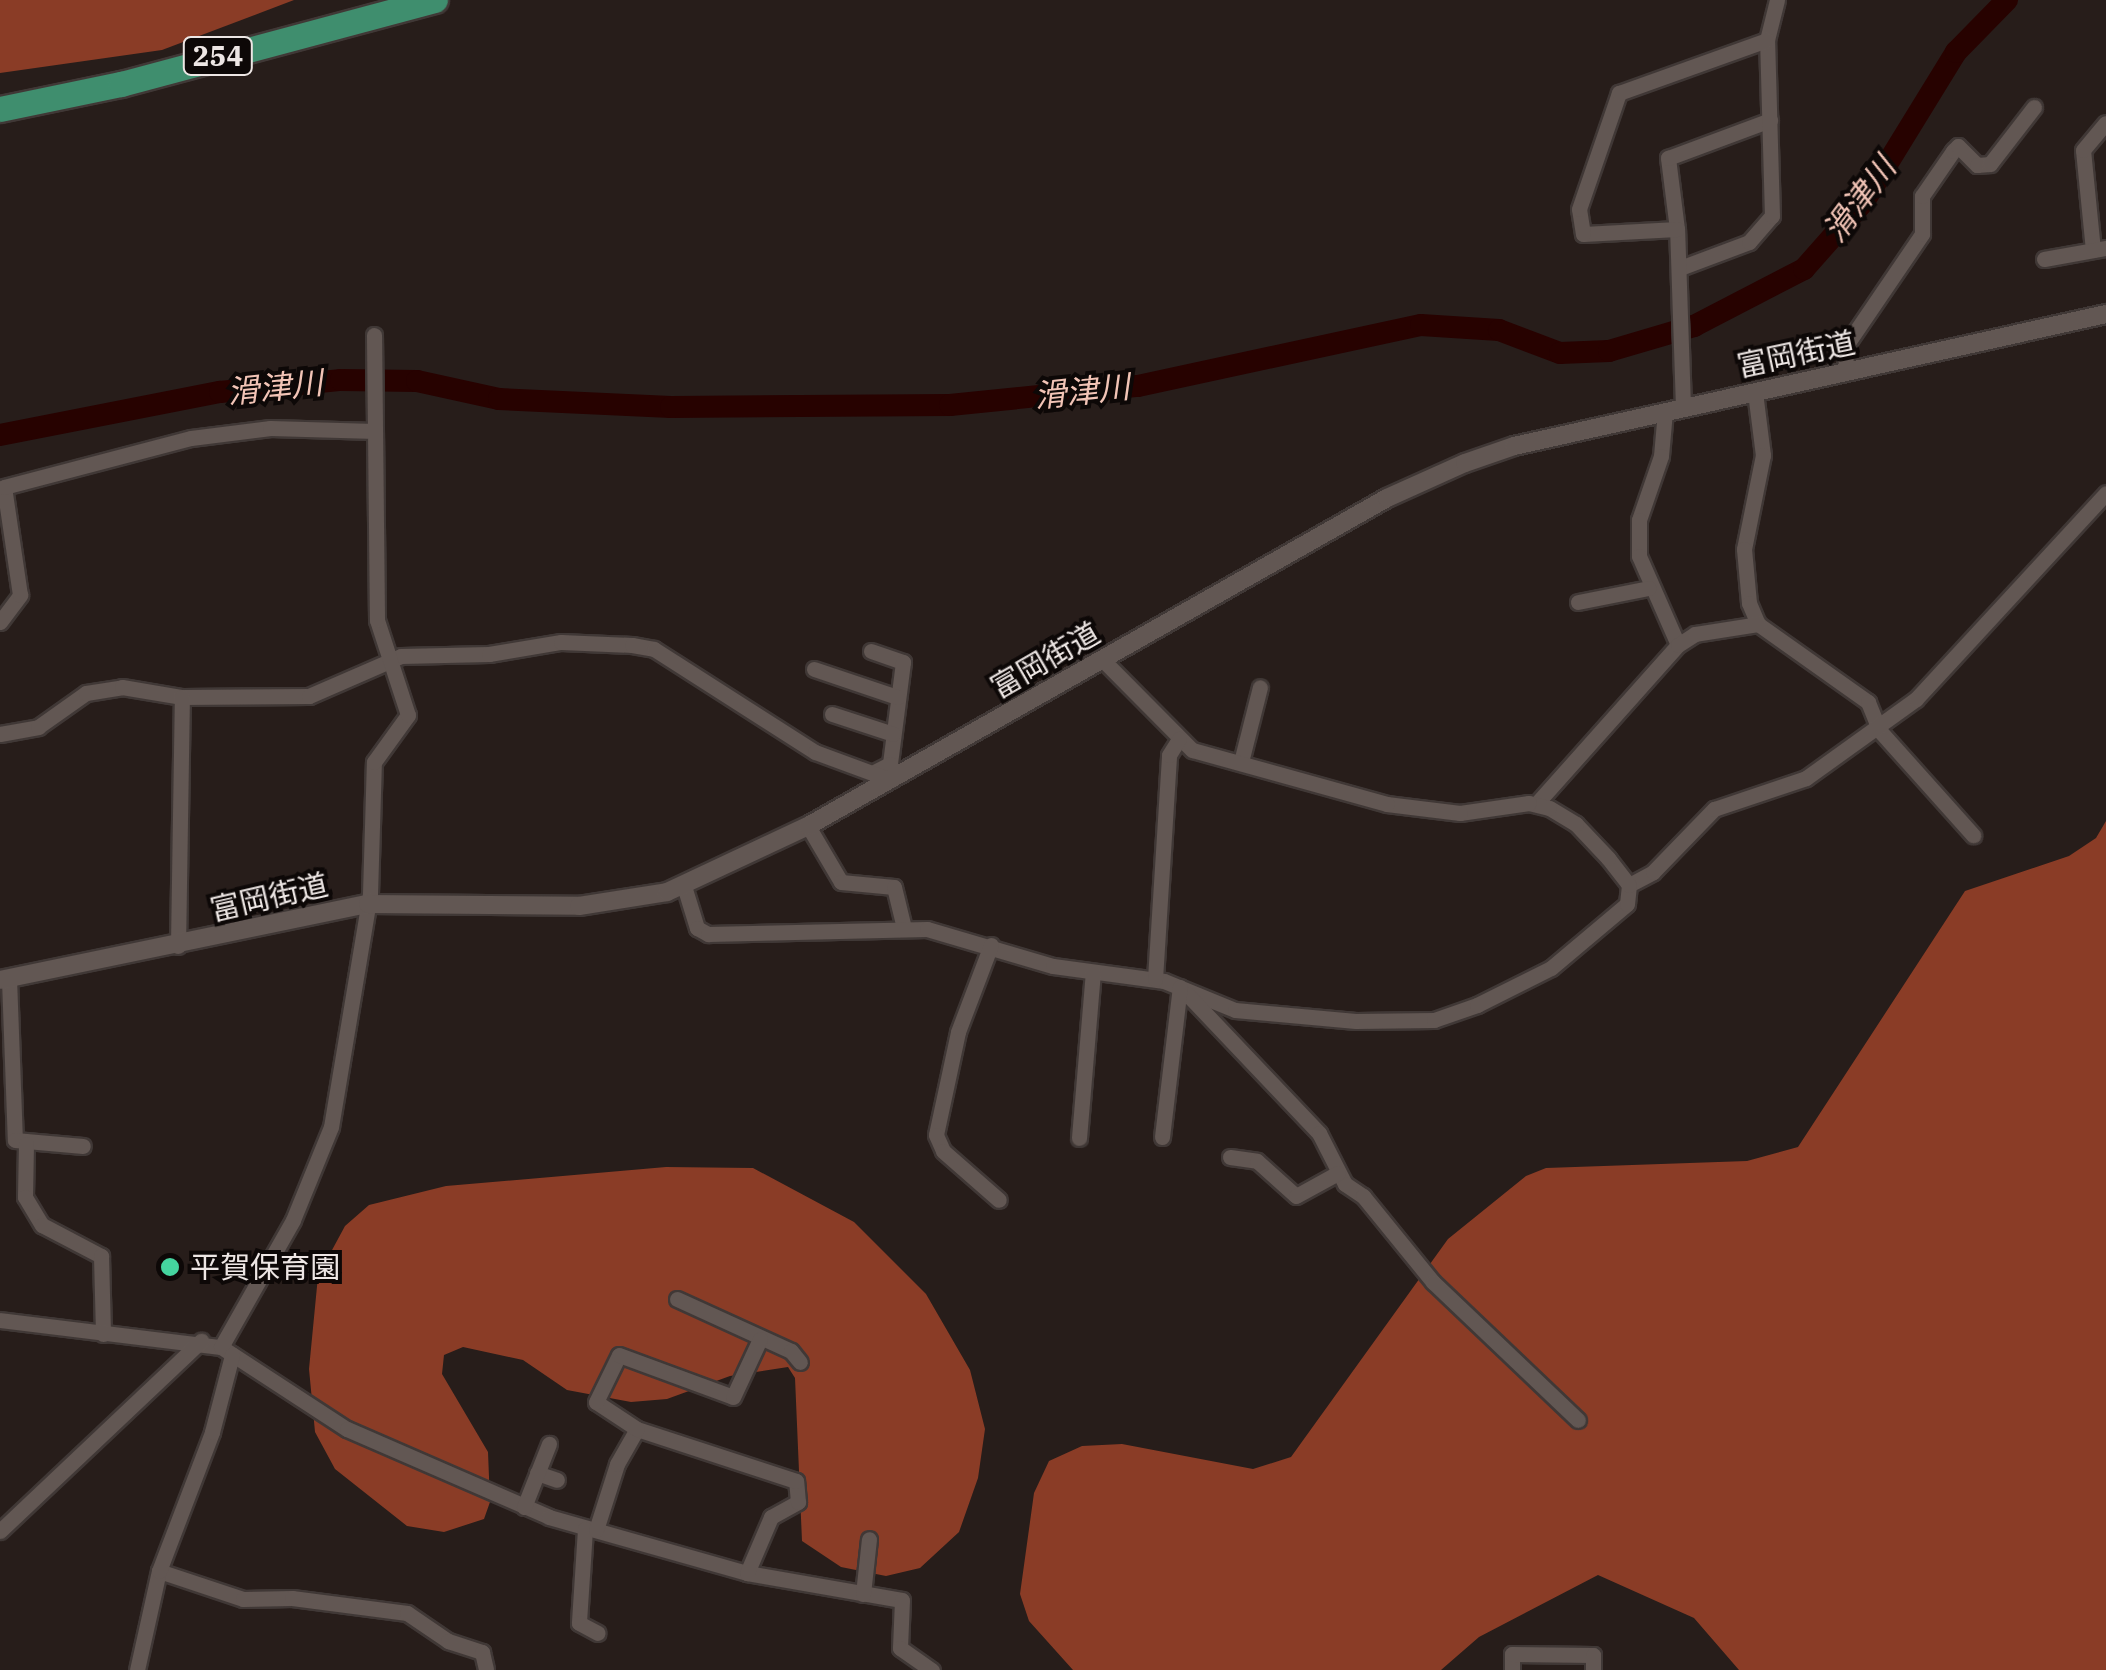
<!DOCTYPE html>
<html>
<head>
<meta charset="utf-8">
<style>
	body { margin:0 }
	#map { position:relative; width:2106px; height:1670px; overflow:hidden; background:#271d1a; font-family:"IBM Plex Serif","Noto Sans JP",serif }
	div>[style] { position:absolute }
	.forest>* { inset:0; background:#8a3c26 }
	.river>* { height:22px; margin:-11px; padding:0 11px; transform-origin:11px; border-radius:11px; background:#270200 }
	.roads { filter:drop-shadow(2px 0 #403836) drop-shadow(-2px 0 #403836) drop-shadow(0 2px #403836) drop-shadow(0 -2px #403836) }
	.minor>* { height:15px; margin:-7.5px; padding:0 7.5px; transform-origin:7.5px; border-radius:7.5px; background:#625753 }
	.tertiary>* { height:18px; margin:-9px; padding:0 9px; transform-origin:9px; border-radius:9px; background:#625753 }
	.trunk>* { height:25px; margin:-12.5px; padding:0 12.5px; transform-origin:12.5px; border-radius:12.5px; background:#3f8e6e }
	.dots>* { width:28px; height:28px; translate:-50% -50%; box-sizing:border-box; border:5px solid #0d0807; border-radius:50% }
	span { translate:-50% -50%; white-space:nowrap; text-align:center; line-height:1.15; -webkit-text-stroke:8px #0d0807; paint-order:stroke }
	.shield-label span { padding:2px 8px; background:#0d0807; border:2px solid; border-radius:8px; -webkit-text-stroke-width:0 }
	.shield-label { font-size:28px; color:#ede6e4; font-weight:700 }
	.street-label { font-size:30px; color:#ede6e4 }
	.poi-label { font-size:30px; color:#ede6e4 }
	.left { translate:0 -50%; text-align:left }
	.water-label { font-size:32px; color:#f2c4b6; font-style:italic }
</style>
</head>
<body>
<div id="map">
	<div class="forest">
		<i style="clip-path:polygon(0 0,294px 0,162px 50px,0 73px)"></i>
		<i style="clip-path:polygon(2106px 821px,2106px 1670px,1739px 1670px,1694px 1618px,1598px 1575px,1479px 1637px,1441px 1670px,1073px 1670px,1029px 1621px,1020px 1594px,1034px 1493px,1049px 1461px,1082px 1446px,1122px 1444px,1253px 1469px,1291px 1457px,1448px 1239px,1526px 1176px,1546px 1168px,1747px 1161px,1798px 1147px,1965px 891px,2069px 856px,2096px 838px)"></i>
		<i style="clip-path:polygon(666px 1167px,753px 1168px,854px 1222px,926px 1294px,970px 1370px,985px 1429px,978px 1478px,959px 1532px,920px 1568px,886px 1576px,841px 1567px,802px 1541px,795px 1378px,788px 1367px,730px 1376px,667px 1399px,631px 1402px,567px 1390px,523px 1360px,463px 1347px,444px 1355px,442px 1374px,488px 1452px,490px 1502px,484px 1519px,444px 1532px,407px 1526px,335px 1469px,315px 1432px,309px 1369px,318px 1276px,345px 1226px,369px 1205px,446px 1186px)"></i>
	</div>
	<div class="river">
		<i style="left:0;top:435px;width:224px;rotate:-11.1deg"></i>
		<i style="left:220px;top:392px;width:122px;rotate:-5.7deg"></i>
		<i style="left:341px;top:380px;width:76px;rotate:0.8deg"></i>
		<i style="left:417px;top:381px;width:84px;rotate:12.4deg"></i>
		<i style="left:499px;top:399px;width:172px;rotate:2.7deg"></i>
		<i style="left:671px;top:407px;width:279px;rotate:-0.4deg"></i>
		<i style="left:950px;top:405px;width:189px;rotate:-5.8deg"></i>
		<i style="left:1138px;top:386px;width:289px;rotate:-12.2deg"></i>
		<i style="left:1421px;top:325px;width:78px;rotate:3.7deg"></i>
		<i style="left:1499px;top:330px;width:65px;rotate:20.7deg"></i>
		<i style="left:1560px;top:353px;width:49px;rotate:-2.3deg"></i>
		<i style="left:1609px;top:351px;width:89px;rotate:-16.4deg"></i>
		<i style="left:1694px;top:326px;width:124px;rotate:-27.4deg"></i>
		<i style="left:1804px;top:269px;width:92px;rotate:-48.5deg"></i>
		<i style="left:1865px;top:200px;width:174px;rotate:-58.4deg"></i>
		<i style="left:1956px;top:52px;width:73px;rotate:-45.6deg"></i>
	</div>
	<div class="roads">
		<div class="minor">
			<i style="left:1677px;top:229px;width:72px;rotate:-97.2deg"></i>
			<i style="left:1668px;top:158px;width:109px;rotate:-20.4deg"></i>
			<i style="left:2093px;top:250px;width:100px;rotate:-95.7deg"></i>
			<i style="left:2083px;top:150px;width:35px;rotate:-50deg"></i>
			<i style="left:2044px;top:259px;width:63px;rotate:-10.1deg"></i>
			<i style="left:1680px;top:268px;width:74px;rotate:-20.6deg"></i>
			<i style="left:1749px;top:242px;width:35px;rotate:-49deg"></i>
			<i style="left:1772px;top:216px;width:176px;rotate:-91.6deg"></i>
			<i style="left:1767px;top:40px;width:41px;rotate:-76deg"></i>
			<i style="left:1846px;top:372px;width:25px;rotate:-92deg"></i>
			<i style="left:1845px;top:347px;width:137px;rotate:-55.7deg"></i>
			<i style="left:1922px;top:234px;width:38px;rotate:-90deg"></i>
			<i style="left:1922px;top:196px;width:55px;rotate:-55.4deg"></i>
			<i style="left:1953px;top:151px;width:7px;rotate:-45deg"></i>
			<i style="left:1958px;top:146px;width:27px;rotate:45deg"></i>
			<i style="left:1977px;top:165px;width:13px;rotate:-4deg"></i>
			<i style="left:1990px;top:164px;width:72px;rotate:-52.3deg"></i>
			<i style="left:1755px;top:392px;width:64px;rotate:82.8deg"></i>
			<i style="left:1763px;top:455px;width:96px;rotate:101.4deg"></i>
			<i style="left:1744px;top:549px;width:54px;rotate:84.7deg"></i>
			<i style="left:1749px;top:603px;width:23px;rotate:67deg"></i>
			<i style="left:1758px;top:624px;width:135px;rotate:35.3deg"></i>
			<i style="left:1868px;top:702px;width:31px;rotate:68deg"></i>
			<i style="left:1880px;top:731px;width:140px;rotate:48.2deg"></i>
			<i style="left:1683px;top:407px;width:178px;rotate:-91.9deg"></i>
			<i style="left:1677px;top:229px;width:94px;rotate:177deg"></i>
			<i style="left:1583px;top:234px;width:25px;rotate:-99deg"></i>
			<i style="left:1579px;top:209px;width:123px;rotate:-71deg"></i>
			<i style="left:1619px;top:93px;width:157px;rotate:-19.7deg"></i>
			<i style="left:1665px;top:411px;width:45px;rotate:95.1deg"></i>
			<i style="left:1661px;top:456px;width:68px;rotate:109deg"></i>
			<i style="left:1639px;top:520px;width:36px;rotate:90deg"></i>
			<i style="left:1639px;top:556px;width:97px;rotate:66.3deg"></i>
			<i style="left:1578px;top:602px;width:72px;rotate:-11.2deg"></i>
			<i style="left:0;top:622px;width:34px;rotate:-53deg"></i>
			<i style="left:20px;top:595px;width:109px;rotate:-98.4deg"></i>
			<i style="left:4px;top:487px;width:193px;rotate:-14.7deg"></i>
			<i style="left:191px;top:438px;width:80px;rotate:-7.2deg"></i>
			<i style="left:270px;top:428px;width:105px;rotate:1.6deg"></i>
			<i style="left:871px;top:651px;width:34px;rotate:19deg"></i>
			<i style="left:903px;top:662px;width:103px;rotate:97.3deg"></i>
			<i style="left:890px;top:764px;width:16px;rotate:153deg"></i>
			<i style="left:814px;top:669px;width:88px;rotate:18.6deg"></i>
			<i style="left:832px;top:714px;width:64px;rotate:18.2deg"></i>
			<i style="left:0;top:734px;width:39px;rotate:-10deg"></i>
			<i style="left:38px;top:727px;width:59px;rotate:-35.3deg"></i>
			<i style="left:86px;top:693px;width:36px;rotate:-9deg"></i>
			<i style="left:122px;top:687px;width:61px;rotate:9.5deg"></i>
			<i style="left:182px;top:697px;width:127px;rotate:-0.5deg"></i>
			<i style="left:309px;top:696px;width:100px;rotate:-23.5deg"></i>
			<i style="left:401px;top:656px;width:88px;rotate:-1.3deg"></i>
			<i style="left:489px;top:654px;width:73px;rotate:-9.5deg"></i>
			<i style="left:561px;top:642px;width:71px;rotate:2.4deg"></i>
			<i style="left:632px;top:645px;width:22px;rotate:10deg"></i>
			<i style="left:654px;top:649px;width:191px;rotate:32.6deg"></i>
			<i style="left:815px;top:752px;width:81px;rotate:20.2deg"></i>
			<i style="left:1241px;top:762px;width:77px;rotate:-75.8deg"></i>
			<i style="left:1537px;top:803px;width:212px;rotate:-48.3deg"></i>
			<i style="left:1678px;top:645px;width:20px;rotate:-33deg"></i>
			<i style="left:1695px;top:634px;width:64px;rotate:-9deg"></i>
			<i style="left:808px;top:826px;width:65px;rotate:59.5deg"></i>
			<i style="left:841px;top:882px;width:53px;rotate:5.4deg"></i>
			<i style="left:894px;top:887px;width:42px;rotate:76.3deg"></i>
			<i style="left:1629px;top:885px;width:27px;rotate:-28deg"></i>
			<i style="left:1653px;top:872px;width:88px;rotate:-45.9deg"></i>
			<i style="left:1714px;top:809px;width:97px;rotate:-18.6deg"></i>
			<i style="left:1806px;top:778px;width:135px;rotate:-35.7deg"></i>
			<i style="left:1916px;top:699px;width:280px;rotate:-47.3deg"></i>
			<i style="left:684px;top:886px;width:44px;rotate:72.8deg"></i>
			<i style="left:697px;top:928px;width:13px;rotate:29deg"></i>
			<i style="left:708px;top:934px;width:219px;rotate:-1.3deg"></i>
			<i style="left:927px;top:929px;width:131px;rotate:16.4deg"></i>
			<i style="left:1053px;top:966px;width:112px;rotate:7.7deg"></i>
			<i style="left:1164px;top:981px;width:77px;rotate:22.2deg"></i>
			<i style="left:1235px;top:1010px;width:121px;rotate:5.2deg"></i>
			<i style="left:1356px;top:1021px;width:78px;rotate:-0.7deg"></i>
			<i style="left:1434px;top:1020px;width:46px;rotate:-19.2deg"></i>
			<i style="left:1477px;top:1005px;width:83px;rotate:-26.6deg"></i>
			<i style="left:1551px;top:968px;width:99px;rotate:-40.1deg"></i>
			<i style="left:1627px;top:904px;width:19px;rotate:-84deg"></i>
			<i style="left:1629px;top:885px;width:34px;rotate:-128deg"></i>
			<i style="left:1608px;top:858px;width:47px;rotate:-133.3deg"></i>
			<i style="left:1576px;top:824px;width:31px;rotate:-149deg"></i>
			<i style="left:1549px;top:808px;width:21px;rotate:-166deg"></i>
			<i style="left:1529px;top:803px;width:70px;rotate:171.8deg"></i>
			<i style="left:1460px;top:813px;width:74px;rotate:-173deg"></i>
			<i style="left:1387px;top:804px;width:202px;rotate:-164.5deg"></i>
			<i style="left:1192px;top:750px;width:128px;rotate:-134.7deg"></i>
			<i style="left:991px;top:945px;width:93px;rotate:110.8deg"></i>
			<i style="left:958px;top:1032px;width:105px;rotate:102.1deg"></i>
			<i style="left:936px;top:1135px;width:17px;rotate:66deg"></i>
			<i style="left:943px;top:1151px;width:74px;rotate:41.2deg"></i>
			<i style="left:178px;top:946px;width:249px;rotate:-89.1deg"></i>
			<i style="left:9px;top:979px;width:161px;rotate:87.9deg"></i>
			<i style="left:15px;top:1140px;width:68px;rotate:5deg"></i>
			<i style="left:1155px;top:979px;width:224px;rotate:-86.4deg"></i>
			<i style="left:1169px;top:755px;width:19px;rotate:-58deg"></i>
			<i style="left:1187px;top:994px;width:192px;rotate:46.5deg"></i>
			<i style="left:1319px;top:1133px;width:57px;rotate:63deg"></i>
			<i style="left:1345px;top:1184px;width:22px;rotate:34deg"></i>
			<i style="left:1363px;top:1196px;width:111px;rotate:50.9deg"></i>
			<i style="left:1433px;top:1282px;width:200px;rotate:43.6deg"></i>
			<i style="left:1162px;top:1137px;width:151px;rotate:-83.2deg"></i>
			<i style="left:1079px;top:1138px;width:166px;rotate:-85.2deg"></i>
			<i style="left:26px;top:1144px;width:53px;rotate:91.1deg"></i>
			<i style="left:25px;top:1197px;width:33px;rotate:59deg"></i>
			<i style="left:42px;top:1225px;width:67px;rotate:27.7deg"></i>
			<i style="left:101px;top:1256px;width:78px;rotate:88.5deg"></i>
			<i style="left:1230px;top:1157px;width:27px;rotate:8deg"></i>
			<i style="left:1257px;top:1161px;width:52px;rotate:41.9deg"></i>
			<i style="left:1296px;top:1196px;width:48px;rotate:-28.7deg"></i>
			<i style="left:677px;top:1299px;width:125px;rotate:24.5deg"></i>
			<i style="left:791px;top:1351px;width:14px;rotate:51deg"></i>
			<i style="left:0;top:1320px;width:223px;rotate:7deg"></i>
			<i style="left:221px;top:1347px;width:150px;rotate:33.1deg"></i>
			<i style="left:347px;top:1429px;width:220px;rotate:23.5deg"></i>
			<i style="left:549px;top:1517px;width:206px;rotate:15.8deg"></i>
			<i style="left:747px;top:1573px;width:157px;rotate:9.9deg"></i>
			<i style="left:902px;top:1600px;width:48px;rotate:92.4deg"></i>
			<i style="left:900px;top:1648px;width:39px;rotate:35deg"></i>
			<i style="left:221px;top:1347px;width:146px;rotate:-60.4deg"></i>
			<i style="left:293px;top:1220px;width:100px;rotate:-67.8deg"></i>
			<i style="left:331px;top:1127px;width:236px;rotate:-80.5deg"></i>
			<i style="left:370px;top:894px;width:132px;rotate:-88.3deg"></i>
			<i style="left:374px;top:762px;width:58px;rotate:-54.1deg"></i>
			<i style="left:408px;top:715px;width:100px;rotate:-108.1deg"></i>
			<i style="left:377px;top:620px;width:285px;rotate:-90.6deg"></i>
			<i style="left:537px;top:1473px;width:21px;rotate:19deg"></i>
			<i style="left:524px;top:1507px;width:68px;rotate:-68.4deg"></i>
			<i style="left:585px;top:1529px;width:94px;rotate:93.7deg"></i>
			<i style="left:579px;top:1623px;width:21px;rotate:28deg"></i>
			<i style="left:596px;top:1530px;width:69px;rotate:-72.3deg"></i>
			<i style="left:617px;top:1464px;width:40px;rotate:-60.3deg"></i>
			<i style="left:0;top:1531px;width:277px;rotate:-43.4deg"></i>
			<i style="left:159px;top:1571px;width:89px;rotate:18.4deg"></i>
			<i style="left:243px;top:1599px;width:49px;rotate:-1.2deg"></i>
			<i style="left:292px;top:1598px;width:116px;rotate:7.4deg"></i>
			<i style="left:407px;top:1613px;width:50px;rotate:34.3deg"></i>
			<i style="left:448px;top:1641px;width:36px;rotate:18deg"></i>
			<i style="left:482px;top:1652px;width:18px;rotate:77deg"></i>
			<i style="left:747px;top:1573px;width:61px;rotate:-66.8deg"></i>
			<i style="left:771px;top:1517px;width:31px;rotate:-29deg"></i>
			<i style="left:798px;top:1502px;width:21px;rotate:-95deg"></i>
			<i style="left:796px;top:1481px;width:167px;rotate:-161.9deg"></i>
			<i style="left:637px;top:1429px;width:49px;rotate:-146.6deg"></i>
			<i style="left:596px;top:1402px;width:52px;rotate:-63.9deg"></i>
			<i style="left:619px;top:1355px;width:121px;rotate:20.2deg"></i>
			<i style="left:733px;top:1397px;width:64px;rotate:-65deg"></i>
			<i style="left:863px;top:1594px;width:55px;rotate:-83.8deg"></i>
			<i style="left:137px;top:1670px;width:101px;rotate:-77.5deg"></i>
			<i style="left:159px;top:1571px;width:149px;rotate:-69.1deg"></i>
			<i style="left:212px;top:1432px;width:80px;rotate:-75.4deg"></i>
			<i style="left:1512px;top:1670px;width:16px;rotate:-90deg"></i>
			<i style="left:1512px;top:1654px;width:81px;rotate:0.7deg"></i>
			<i style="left:1593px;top:1655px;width:15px;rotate:90deg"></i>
		</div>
		<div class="tertiary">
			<i style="left:0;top:980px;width:376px;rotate:-11.7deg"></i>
			<i style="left:368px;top:904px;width:211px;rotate:0.5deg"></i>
			<i style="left:579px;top:906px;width:89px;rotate:-9deg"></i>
			<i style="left:667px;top:892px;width:156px;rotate:-25.1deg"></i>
			<i style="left:808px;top:826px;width:665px;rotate:-29.53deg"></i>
			<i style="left:1387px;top:498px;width:85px;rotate:-24.2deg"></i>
			<i style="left:1465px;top:463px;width:52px;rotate:-19.1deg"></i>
			<i style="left:1514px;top:446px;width:607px;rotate:-12.57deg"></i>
		</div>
		<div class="trunk">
			<i style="left:0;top:109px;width:124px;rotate:-11.7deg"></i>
			<i style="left:121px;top:84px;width:325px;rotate:-15deg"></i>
		</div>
	</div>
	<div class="dots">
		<i style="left:170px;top:1267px;background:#45d49f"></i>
	</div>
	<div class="shield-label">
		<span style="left:218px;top:56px">254</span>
	</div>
	<div class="street-label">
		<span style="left:1796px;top:354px;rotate:-12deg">富岡街道</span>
		<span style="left:1045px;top:660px;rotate:-30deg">富岡街道</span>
		<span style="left:269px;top:897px;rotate:-13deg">富岡街道</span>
	</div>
	<div class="poi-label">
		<span class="left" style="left:190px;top:1267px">平賀保育園</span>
	</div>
	<div class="water-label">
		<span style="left:1859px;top:199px;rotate:-53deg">滑津川</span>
		<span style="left:275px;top:387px;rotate:-6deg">滑津川</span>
		<span style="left:1082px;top:391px;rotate:-6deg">滑津川</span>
	</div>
</div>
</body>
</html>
